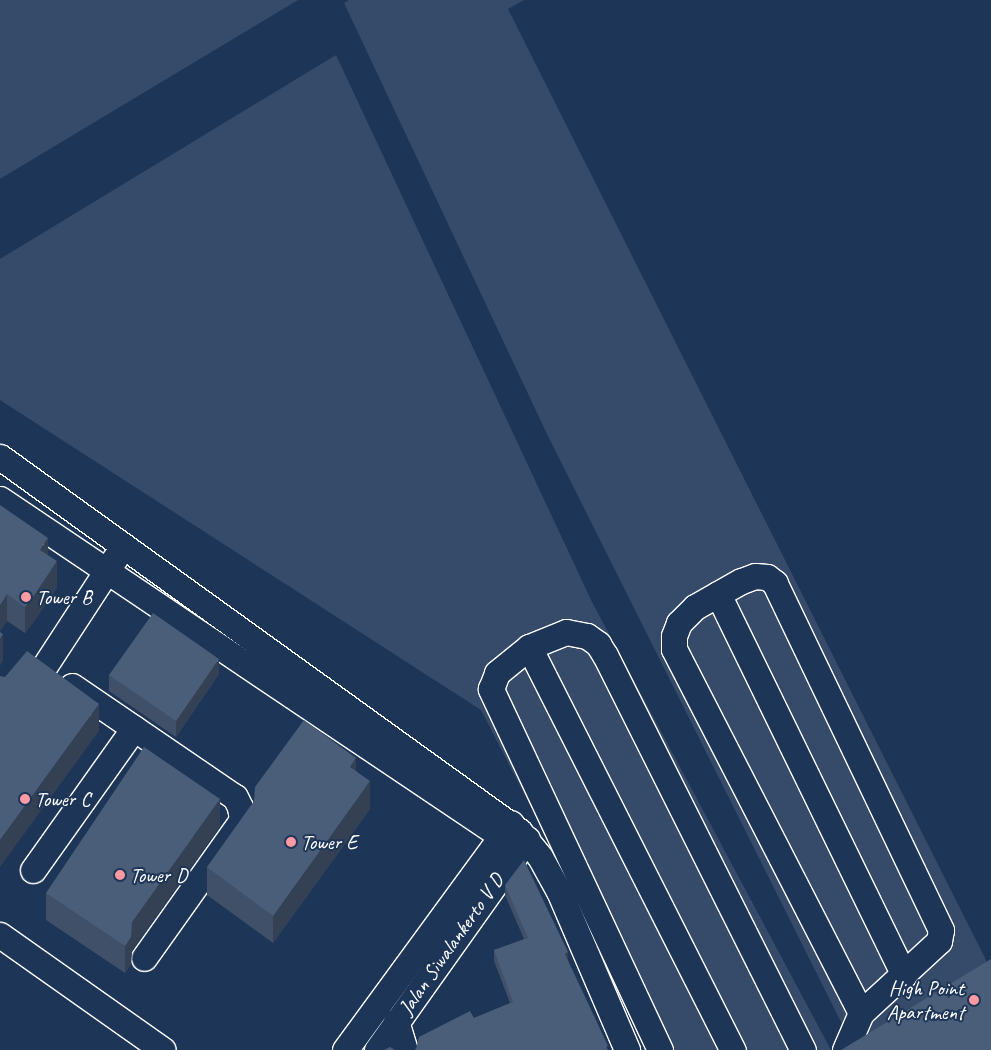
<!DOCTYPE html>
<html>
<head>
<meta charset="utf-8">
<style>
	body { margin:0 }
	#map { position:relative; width:991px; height:1050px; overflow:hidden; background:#1d3557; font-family:Caveat,sans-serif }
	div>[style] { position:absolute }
	.green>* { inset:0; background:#364b69 }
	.roads { filter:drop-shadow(1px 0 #fff) drop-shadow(-1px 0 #fff) drop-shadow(0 1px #fff) drop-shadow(0 -1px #fff) }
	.minor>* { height:25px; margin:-12.5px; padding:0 12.5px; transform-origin:12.5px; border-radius:12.5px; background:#1d3557 }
	.wall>* { inset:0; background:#405068 }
	.shaded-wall>* { inset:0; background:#344155 }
	.building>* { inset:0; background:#4a5d79 }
	.dots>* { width:14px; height:14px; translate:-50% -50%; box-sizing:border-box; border:2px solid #1d3557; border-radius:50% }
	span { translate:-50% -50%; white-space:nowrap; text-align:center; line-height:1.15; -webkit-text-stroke:4px #1d3557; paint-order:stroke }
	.poi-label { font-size:21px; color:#fff }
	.left { translate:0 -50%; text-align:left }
	.right { translate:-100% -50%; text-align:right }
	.street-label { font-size:21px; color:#fff }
</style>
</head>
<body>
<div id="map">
	<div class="green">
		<i style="clip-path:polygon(0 0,298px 0,0 179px)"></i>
		<i style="clip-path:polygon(349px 0,524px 0,508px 9px,990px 968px,855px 1050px,546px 432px,344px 3px)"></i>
		<i style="clip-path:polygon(336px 55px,592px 602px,831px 1050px,656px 1050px,481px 710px,0 400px,0 259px)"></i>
	</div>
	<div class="roads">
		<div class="minor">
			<i style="left:0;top:457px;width:640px;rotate:35.78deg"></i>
			<i style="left:519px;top:831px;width:33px;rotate:51deg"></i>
			<i style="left:540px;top:857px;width:39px;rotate:61deg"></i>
			<i style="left:559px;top:891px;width:173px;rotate:66.8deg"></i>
			<i style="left:0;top:499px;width:597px;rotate:33.93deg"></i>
			<i style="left:718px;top:594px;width:424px;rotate:64deg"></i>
			<i style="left:529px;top:647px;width:452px;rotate:63.2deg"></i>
			<i style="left:44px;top:667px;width:130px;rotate:-56.9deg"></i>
			<i style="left:72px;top:686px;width:197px;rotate:34.3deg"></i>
			<i style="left:235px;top:797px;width:11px;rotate:63deg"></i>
			<i style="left:240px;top:807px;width:13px;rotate:81deg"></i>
			<i style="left:242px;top:820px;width:169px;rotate:125.4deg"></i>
			<i style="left:33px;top:870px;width:174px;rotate:-54.6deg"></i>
			<i style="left:0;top:935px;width:199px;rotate:35.2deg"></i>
			<i style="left:396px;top:1021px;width:30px;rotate:73deg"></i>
			<i style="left:345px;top:1050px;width:281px;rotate:-53.8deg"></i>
			<i style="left:377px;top:1050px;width:259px;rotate:-54.6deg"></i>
			<i style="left:660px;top:1050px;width:399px;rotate:-115.1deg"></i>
			<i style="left:491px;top:689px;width:17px;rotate:-69deg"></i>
			<i style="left:497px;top:673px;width:41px;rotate:-39.1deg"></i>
			<i style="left:529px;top:647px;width:40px;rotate:-22deg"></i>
			<i style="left:566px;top:632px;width:21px;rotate:11deg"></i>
			<i style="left:587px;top:636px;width:14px;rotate:36deg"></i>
			<i style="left:598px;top:644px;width:13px;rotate:58deg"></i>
			<i style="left:605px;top:655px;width:442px;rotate:63.4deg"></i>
			<i style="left:845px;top:1050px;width:40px;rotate:-66.6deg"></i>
			<i style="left:861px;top:1013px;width:106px;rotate:-42.7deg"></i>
			<i style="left:939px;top:941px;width:11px;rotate:-80deg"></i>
			<i style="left:941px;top:930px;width:385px;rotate:-115.6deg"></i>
			<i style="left:775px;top:583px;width:10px;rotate:-143deg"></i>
			<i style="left:767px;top:577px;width:12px;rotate:-175deg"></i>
			<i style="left:755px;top:576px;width:15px;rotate:160deg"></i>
			<i style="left:741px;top:581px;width:53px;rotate:150.5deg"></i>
			<i style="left:695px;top:607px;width:23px;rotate:135deg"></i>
			<i style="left:679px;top:623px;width:14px;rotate:111deg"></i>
			<i style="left:674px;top:636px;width:13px;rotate:90deg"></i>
			<i style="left:674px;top:649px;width:409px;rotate:62.8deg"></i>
		</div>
	</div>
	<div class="wall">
		<i style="clip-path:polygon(0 505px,48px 555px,57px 588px,35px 620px,25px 633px,7px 621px,0 631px)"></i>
		<i style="clip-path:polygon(219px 674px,176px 737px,109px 691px,109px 675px)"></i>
		<i style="clip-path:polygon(356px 771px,370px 809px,273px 943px,207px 895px,207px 867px)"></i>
		<i style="clip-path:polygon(220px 826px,132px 950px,131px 964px,125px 973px,46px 920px,46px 893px)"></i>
		<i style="clip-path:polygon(505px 885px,568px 961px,608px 1050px,414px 1050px,474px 1018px,510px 1003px,494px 961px,494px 950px,524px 939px,505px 895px)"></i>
	</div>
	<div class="shaded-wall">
		<i style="clip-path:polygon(48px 538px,48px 564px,40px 550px)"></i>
		<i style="clip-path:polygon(57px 561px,57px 588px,35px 620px,25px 633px,25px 607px)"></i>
		<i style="clip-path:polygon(7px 594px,7px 621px,0 631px,0 605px)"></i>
		<i style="clip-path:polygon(3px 634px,3px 661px,0 666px,0 639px)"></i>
		<i style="clip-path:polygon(219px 659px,219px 674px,176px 737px,176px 721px)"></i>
		<i style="clip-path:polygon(99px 704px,99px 731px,0 867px,0 840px)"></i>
		<i style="clip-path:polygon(356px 758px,356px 786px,350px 767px)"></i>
		<i style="clip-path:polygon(370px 781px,370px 809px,273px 943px,273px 916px)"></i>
		<i style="clip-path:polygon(220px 799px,220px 826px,132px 950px,131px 964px,125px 973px,125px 946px,132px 922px)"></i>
		<i style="clip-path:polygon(568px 952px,568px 963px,565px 954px)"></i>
	</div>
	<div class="building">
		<i style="clip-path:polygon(0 505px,48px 538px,40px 550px,57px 561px,35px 594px,25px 607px,7px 594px,0 605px)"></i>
		<i style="clip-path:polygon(153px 613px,219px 659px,176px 721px,109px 675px)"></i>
		<i style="clip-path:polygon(0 632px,3px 634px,0 639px)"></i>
		<i style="clip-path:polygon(27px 651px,99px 704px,0 840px,0 676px,5px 677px)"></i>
		<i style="clip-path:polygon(304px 720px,356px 758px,350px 767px,370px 781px,273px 916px,207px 867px,254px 801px,255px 787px)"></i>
		<i style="clip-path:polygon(144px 747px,220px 799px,132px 922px,131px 937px,125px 946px,46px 893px)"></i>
		<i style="clip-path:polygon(524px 860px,568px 952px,565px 954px,608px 1046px,606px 1047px,607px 1050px,414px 1050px,416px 1049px,419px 1037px,470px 1011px,474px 1018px,513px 1002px,494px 950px,528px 938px,505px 885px)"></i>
		<i style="clip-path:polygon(991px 959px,991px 1050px,841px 1050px)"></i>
		<i style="clip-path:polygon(390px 1047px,395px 1050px,384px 1050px)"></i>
	</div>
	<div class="dots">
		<i style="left:26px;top:597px;background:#ff9aa2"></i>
		<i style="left:25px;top:799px;background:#ff9aa2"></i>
		<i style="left:291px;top:842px;background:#ff9aa2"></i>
		<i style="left:120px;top:875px;background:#ff9aa2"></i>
		<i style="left:974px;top:1000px;background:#ff9aa2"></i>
	</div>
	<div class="poi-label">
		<span class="left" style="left:36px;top:597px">Tower B</span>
		<span class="left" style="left:35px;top:799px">Tower C</span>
		<span class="left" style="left:301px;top:842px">Tower E</span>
		<span class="left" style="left:130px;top:875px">Tower D</span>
		<span class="right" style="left:964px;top:1000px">High Point<br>Apartment</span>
	</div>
	<div class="street-label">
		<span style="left:451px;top:944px;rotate:-55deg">Jalan Siwalankerto V D</span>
	</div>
</div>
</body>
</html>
